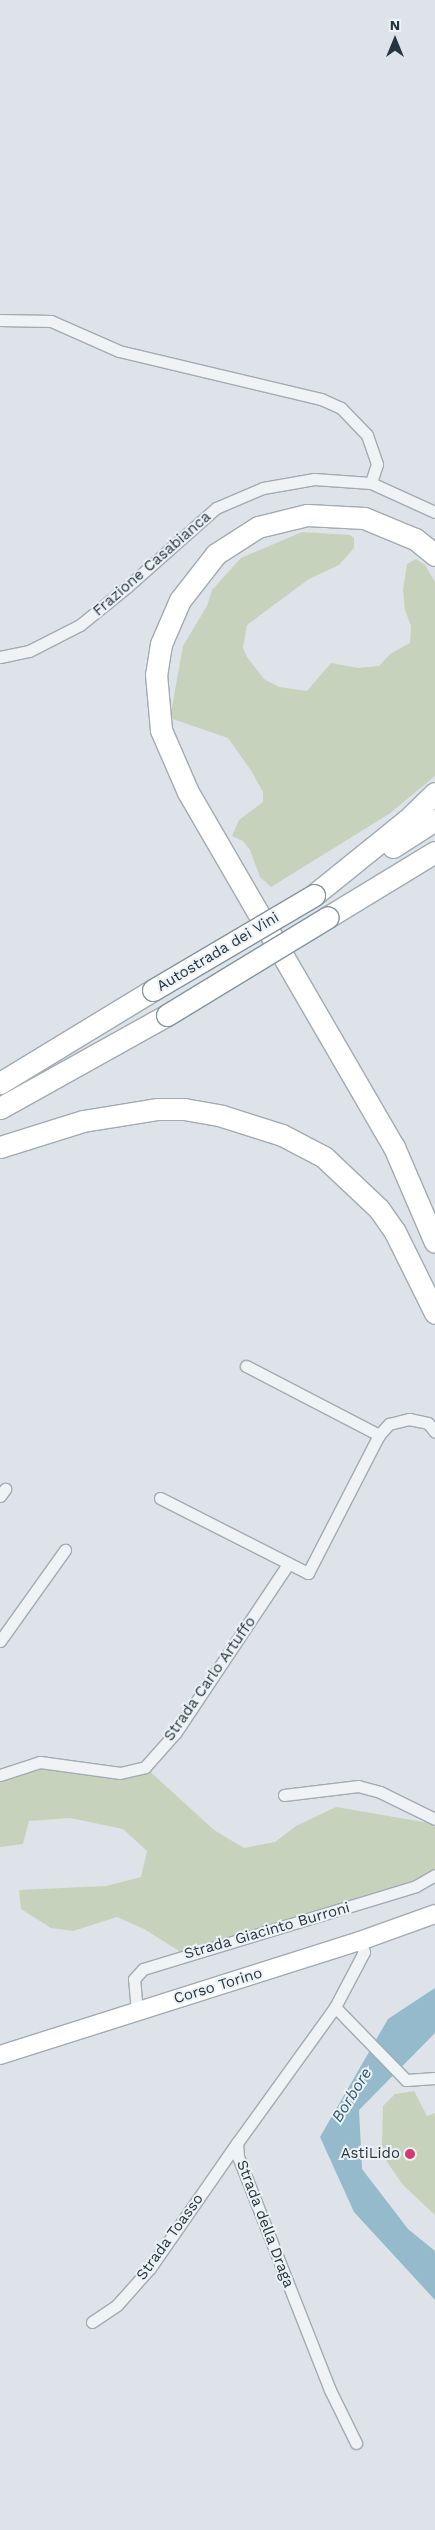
<!DOCTYPE html>
<html>
<head>
<meta charset="utf-8">
<style>
	body { margin:0 }
	#map { position:relative; width:435px; height:2530px; overflow:hidden; background:#dde3e8; font-family:"Work Sans",sans-serif }
	div>[style] { position:absolute }
	.green>* { inset:0; background:#c7d2bd }
	.water>* { inset:0; background:#95bacb }
	.roads { filter:drop-shadow(1px 0 #a2abb2) drop-shadow(-1px 0 #a2abb2) drop-shadow(0 1px #a2abb2) drop-shadow(0 -1px #a2abb2) }
	.street>* { height:11px; margin:-5.5px; padding:0 5.5px; transform-origin:5.5px; border-radius:5.5px; background:#eff3f6 }
	.primary>* { height:18px; margin:-9px; padding:0 9px; transform-origin:9px; border-radius:9px; background:#fff }
	.highway>* { height:21px; margin:-10.5px; padding:0 10.5px; transform-origin:10.5px; border-radius:10.5px; background:#fff }
	.bridges { filter:drop-shadow(1px 0 #83949f) drop-shadow(-1px 0 #83949f) drop-shadow(0 1px #83949f) drop-shadow(0 -1px #83949f) }
	.highway-bridge>* { height:21px; margin:-10.5px; padding:0 10.5px; transform-origin:10.5px; border-radius:10.5px; background:#fff }
	.dots>* { width:14px; height:14px; translate:-50% -50%; box-sizing:border-box; border:2px solid #ecf2f5; border-radius:50% }
	span { translate:-50% -50%; white-space:nowrap; text-align:center; line-height:1.15; -webkit-text-stroke:4px #ecf2f5; paint-order:stroke }
	.street-label { font-size:15px; color:#25343f }
	.poi-label { font-size:15px; color:#25343f }
	.right { translate:-100% -50%; text-align:right }
	.water-label { font-size:16px; color:#2d5c75; font-style:italic }
	.north { position:absolute; left:370px; top:15px; width:50px; height:50px; -webkit-text-stroke:4px #ecf2f5; paint-order:stroke; rotate:0deg; font-size:14px; font-weight:700; line-height:20px; text-align:center; color:#25343f }
	.north::after { content:''; display:block; margin:auto; width:18px; height:22px; background:#25343f; clip-path:polygon(50% 0,100% 100%,50% 72%,0 100%) }
</style>
</head>
<body>
<div id="map">
	<div class="green">
		<i style="clip-path:polygon(302px 532px,350px 535px,354px 538px,354px 548px,339px 565px,309px 579px,247px 625px,243px 648px,247px 657px,264px 679px,279px 687px,307px 691px,331px 663px,358px 668px,379px 666px,390px 654px,410px 643px,411px 626px,405px 610px,403px 590px,407px 564px,416px 559px,425px 565px,435px 582px,435px 776px,389px 814px,271px 887px,260px 877px,250px 850px,243px 841px,232px 836px,239px 820px,263px 802px,263px 792px,252px 772px,228px 738px,170px 718px,183px 646px,207px 606px,212px 590px,241px 558px)"></i>
		<i style="clip-path:polygon(40px 1762px,99px 1771px,145px 1767px,214px 1830px,244px 1848px,275px 1842px,296px 1826px,336px 1807px,435px 1824px,435px 1875px,184px 1954px,144px 1929px,117px 1917px,73px 1931px,51px 1928px,21px 1909px,19px 1890px,106px 1886px,141px 1877px,147px 1851px,123px 1829px,70px 1818px,29px 1821px,23px 1844px,0 1847px,0 1775px)"></i>
		<i style="clip-path:polygon(414px 2091px,427px 2116px,435px 2113px,435px 2215px,403px 2185px,387px 2162px,382px 2145px,383px 2106px,395px 2094px)"></i>
	</div>
	<div class="water">
		<i style="clip-path:polygon(435px 1988px,435px 2033px,359px 2110px,362px 2169px,408px 2229px,435px 2251px,435px 2300px,354px 2212px,320px 2137px,388px 2019px)"></i>
	</div>
	<div class="roads">
		<div class="street">
			<i style="left:0;top:320px;width:51px;rotate:1.1deg"></i>
			<i style="left:51px;top:321px;width:74px;rotate:23.8deg"></i>
			<i style="left:119px;top:351px;width:208px;rotate:13.4deg"></i>
			<i style="left:321px;top:399px;width:22px;rotate:24deg"></i>
			<i style="left:341px;top:408px;width:37px;rotate:46deg"></i>
			<i style="left:367px;top:435px;width:31px;rotate:71deg"></i>
			<i style="left:377px;top:464px;width:20px;rotate:108deg"></i>
			<i style="left:0;top:657px;width:30px;rotate:-12deg"></i>
			<i style="left:29px;top:651px;width:57px;rotate:-27deg"></i>
			<i style="left:80px;top:625px;width:60px;rotate:-39deg"></i>
			<i style="left:127px;top:587px;width:119px;rotate:-41.6deg"></i>
			<i style="left:216px;top:508px;width:51px;rotate:-23.1deg"></i>
			<i style="left:263px;top:488px;width:52px;rotate:-10deg"></i>
			<i style="left:314px;top:479px;width:57px;rotate:4deg"></i>
			<i style="left:371px;top:483px;width:70px;rotate:24.4deg"></i>
			<i style="left:246px;top:1366px;width:150px;rotate:27.4deg"></i>
			<i style="left:0;top:1496px;width:9px;rotate:-54deg"></i>
			<i style="left:160px;top:1498px;width:166px;rotate:26.9deg"></i>
			<i style="left:308px;top:1573px;width:155px;rotate:-62.8deg"></i>
			<i style="left:379px;top:1435px;width:15px;rotate:-48deg"></i>
			<i style="left:389px;top:1424px;width:21px;rotate:-14deg"></i>
			<i style="left:409px;top:1419px;width:19px;rotate:12deg"></i>
			<i style="left:428px;top:1423px;width:11px;rotate:52deg"></i>
			<i style="left:0;top:1641px;width:112px;rotate:-54.5deg"></i>
			<i style="left:0;top:1775px;width:42px;rotate:-18deg"></i>
			<i style="left:40px;top:1762px;width:81px;rotate:7.8deg"></i>
			<i style="left:120px;top:1773px;width:26px;rotate:-13deg"></i>
			<i style="left:145px;top:1767px;width:47px;rotate:-48.5deg"></i>
			<i style="left:176px;top:1732px;width:202px;rotate:-56.3deg"></i>
			<i style="left:284px;top:1795px;width:75px;rotate:-6.9deg"></i>
			<i style="left:358px;top:1786px;width:23px;rotate:15deg"></i>
			<i style="left:380px;top:1792px;width:61px;rotate:26.1deg"></i>
			<i style="left:335px;top:2007px;width:102px;rotate:45.8deg"></i>
			<i style="left:406px;top:2080px;width:29px;rotate:-4deg"></i>
			<i style="left:137px;top:2012px;width:33px;rotate:-95deg"></i>
			<i style="left:134px;top:1979px;width:13px;rotate:-48deg"></i>
			<i style="left:143px;top:1969px;width:285px;rotate:-16.9deg"></i>
			<i style="left:416px;top:1886px;width:22px;rotate:-30deg"></i>
			<i style="left:92px;top:2322px;width:30px;rotate:-34deg"></i>
			<i style="left:117px;top:2305px;width:50px;rotate:-48.3deg"></i>
			<i style="left:150px;top:2268px;width:152px;rotate:-55.2deg"></i>
			<i style="left:356px;top:2443px;width:59px;rotate:-116.1deg"></i>
			<i style="left:330px;top:2390px;width:251px;rotate:-111.5deg"></i>
			<i style="left:238px;top:2157px;width:14px;rotate:-94deg"></i>
			<i style="left:237px;top:2143px;width:168px;rotate:-54.2deg"></i>
			<i style="left:335px;top:2007px;width:62px;rotate:-62.2deg"></i>
			<i style="left:364px;top:1952px;width:12px;rotate:-110deg"></i>
		</div>
		<div class="primary">
			<i style="left:0;top:2055px;width:378px;rotate:-17.6deg"></i>
			<i style="left:360px;top:1941px;width:80px;rotate:-19.8deg"></i>
		</div>
		<div class="highway">
			<i style="left:435px;top:555px;width:26px;rotate:-141deg"></i>
			<i style="left:415px;top:539px;width:55px;rotate:-157.6deg"></i>
			<i style="left:364px;top:518px;width:57px;rotate:-177deg"></i>
			<i style="left:307px;top:515px;width:50px;rotate:166.2deg"></i>
			<i style="left:258px;top:527px;width:50px;rotate:147.3deg"></i>
			<i style="left:216px;top:554px;width:58px;rotate:128deg"></i>
			<i style="left:180px;top:600px;width:48px;rotate:113.4deg"></i>
			<i style="left:161px;top:644px;width:30px;rotate:99deg"></i>
			<i style="left:156px;top:674px;width:56px;rotate:84.9deg"></i>
			<i style="left:161px;top:730px;width:68px;rotate:66.5deg"></i>
			<i style="left:188px;top:792px;width:410px;rotate:59.9deg"></i>
			<i style="left:394px;top:1147px;width:103px;rotate:66.7deg"></i>
			<i style="left:393px;top:847px;width:50px;rotate:-32.7deg"></i>
			<i style="left:314px;top:895px;width:119px;rotate:-38.9deg"></i>
			<i style="left:407px;top:820px;width:39px;rotate:-44deg"></i>
			<i style="left:328px;top:917px;width:125px;rotate:-31.3deg"></i>
			<i style="left:0;top:1083px;width:179px;rotate:-31.3deg"></i>
			<i style="left:0;top:1108px;width:191px;rotate:-29.1deg"></i>
			<i style="left:0;top:1147px;width:87px;rotate:-17.4deg"></i>
			<i style="left:83px;top:1121px;width:76px;rotate:-9.1deg"></i>
			<i style="left:158px;top:1109px;width:26px"></i>
			<i style="left:184px;top:1109px;width:39px;rotate:10deg"></i>
			<i style="left:222px;top:1116px;width:63px;rotate:17.6deg"></i>
			<i style="left:282px;top:1135px;width:47px;rotate:27.6deg"></i>
			<i style="left:324px;top:1157px;width:76px;rotate:43.4deg"></i>
			<i style="left:379px;top:1209px;width:28px;rotate:55deg"></i>
			<i style="left:395px;top:1232px;width:90px;rotate:63.7deg"></i>
		</div>
	</div>
	<div class="bridges">
		<div class="highway-bridge">
			<i style="left:153px;top:990px;width:187px;rotate:-30.5deg"></i>
			<i style="left:167px;top:1015px;width:188px;rotate:-31.3deg"></i>
		</div>
	</div>
	<div class="dots">
		<i style="left:410px;top:2154px;background:#d73871"></i>
	</div>
	<div class="street-label">
		<span style="left:152px;top:564px;rotate:-41deg">Frazione Casabianca</span>
		<span style="left:218px;top:952px;rotate:-31deg">Autostrada dei Vini</span>
		<span style="left:210px;top:1679px;rotate:-55deg">Strada Carlo Artuffo</span>
		<span style="left:267px;top:1931px;rotate:-16deg">Strada Giacinto Burroni</span>
		<span style="left:218px;top:1986px;rotate:-17deg">Corso Torino</span>
		<span style="left:265px;top:2224px;rotate:69deg">Strada della Draga</span>
		<span style="left:170px;top:2237px;rotate:-54deg">Strada Toasso</span>
	</div>
	<div class="poi-label">
		<span class="right" style="left:400px;top:2154px">AstiLido</span>
	</div>
	<div class="water-label">
		<span style="left:352px;top:2095px;rotate:-58deg">Borbore</span>
	</div>
	<div class="north">N</div>
</div>
</body>
</html>
